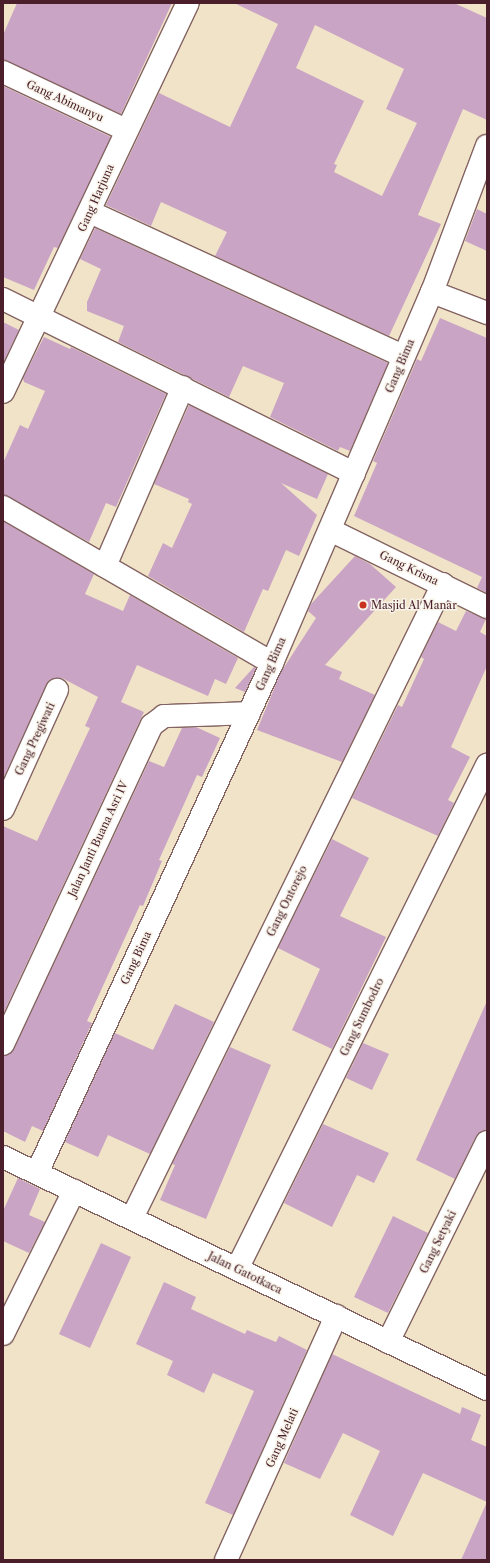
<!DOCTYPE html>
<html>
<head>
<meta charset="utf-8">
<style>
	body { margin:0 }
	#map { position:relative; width:490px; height:1563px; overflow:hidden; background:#f0e3c8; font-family:"Libre Caslon Text",serif }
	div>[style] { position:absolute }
	.building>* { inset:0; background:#caa4c4 }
	.roads { filter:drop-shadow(1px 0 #846462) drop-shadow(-1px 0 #846462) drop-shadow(0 1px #846462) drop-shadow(0 -1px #846462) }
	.street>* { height:22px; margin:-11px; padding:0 11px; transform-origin:11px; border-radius:11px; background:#fff }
	.dots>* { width:11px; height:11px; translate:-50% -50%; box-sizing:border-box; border:2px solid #f7f3e8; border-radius:50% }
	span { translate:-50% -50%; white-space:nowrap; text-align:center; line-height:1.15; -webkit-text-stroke:3px #f7f3e8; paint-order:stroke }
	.street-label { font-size:11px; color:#4a1f2b }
	.poi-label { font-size:11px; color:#4a1f2b }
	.left { translate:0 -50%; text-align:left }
	.frame { position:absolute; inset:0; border:4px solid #4a1f2b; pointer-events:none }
</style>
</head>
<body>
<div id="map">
	<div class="building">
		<i style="clip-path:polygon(17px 3px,172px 3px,121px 114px,3px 60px,3px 35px)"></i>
		<i style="clip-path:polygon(evenodd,234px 3px,454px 3px,487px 18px,487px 120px,463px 109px,418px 215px,441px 224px,389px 336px,215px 256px,227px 232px,161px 202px,151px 226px,106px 205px,159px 93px,230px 127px,278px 24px,234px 3px,315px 25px,404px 69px,386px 109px,417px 123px,382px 196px,334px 172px,337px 165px,334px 164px,364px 101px,296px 68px,315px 25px)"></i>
		<i style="clip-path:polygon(3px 86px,111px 137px,58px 248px,54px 247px,34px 290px,3px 277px)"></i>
		<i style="clip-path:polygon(477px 209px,487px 214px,487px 251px,465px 241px)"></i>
		<i style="clip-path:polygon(95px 228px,388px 363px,350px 451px,340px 447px,338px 451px,270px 417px,284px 383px,243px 366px,229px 397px,118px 342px,124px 326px,87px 311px,87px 302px,101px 269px,80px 259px)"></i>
		<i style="clip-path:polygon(440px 318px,487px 338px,487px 593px,477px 588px,482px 577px,354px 516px,377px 463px,373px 461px,417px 359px,421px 361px)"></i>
		<i style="clip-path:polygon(3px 322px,19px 330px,3px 363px)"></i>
		<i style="clip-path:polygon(44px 337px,70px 349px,71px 347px,166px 394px,116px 507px,106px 503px,89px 542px,3px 495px,3px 463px,20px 425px,28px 429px,45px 391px,24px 382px,23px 378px)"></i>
		<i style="clip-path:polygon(189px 405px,328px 474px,317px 499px,281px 483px,317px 515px,299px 556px,286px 550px,268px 591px,263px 589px,244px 632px,148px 576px,163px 543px,172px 548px,192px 504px,188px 502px,189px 499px,154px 484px)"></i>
		<i style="clip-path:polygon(3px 521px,94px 574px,85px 594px,123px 611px,130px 595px,238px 658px,226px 684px,215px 679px,208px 696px,137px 665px,121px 702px,144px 712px,3px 1014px,3px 826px,37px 841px,90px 728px,85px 726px,98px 697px,62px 678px,49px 680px,3px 779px)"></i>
		<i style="clip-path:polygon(355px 556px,370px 564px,396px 587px,325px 665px,342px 672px,339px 679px,375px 695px,342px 762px,257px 730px,281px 672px,316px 618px,308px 611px,311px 604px)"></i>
		<i style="clip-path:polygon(466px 611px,486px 619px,480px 632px,487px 636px,487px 666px,451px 747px,470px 757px,448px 800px,454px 803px,438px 836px,352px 798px,398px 705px,402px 707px,424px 659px,421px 657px,438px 622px,456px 631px)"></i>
		<i style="clip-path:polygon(254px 667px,256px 668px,245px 692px,235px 688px)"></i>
		<i style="clip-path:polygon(196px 727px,220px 738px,202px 777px,197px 775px,159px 860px,162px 861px,143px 906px,140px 905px,87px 1021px,92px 1023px,43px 1131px,32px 1126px,25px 1142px,3px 1131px,3px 1056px,14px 1049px,149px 761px,164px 767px,182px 728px)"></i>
		<i style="clip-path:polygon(332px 839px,369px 858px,340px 916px,386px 937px,332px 1049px,292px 1030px,320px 969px,278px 948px)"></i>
		<i style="clip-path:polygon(487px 1001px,487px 1130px,476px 1136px,455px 1179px,416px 1160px)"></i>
		<i style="clip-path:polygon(175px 1004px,214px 1022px,150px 1154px,108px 1135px,98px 1157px,65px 1142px,115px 1033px,153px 1050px)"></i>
		<i style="clip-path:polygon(363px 1043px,389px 1054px,372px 1090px,346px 1078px)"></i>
		<i style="clip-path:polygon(230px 1047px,271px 1065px,206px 1219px,160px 1200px,175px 1165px,172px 1164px)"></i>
		<i style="clip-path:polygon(323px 1124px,389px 1153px,374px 1183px,357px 1175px,332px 1227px,284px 1203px)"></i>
		<i style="clip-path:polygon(18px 1178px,40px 1189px,29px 1215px,45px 1222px,29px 1253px,3px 1241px,3px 1211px)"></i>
		<i style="clip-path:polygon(393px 1216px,428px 1233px,388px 1313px,354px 1297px)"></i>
		<i style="clip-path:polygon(101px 1243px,131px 1257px,90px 1348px,59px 1334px)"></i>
		<i style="clip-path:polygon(164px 1282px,196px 1297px,191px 1309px,245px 1334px,247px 1330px,276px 1342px,279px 1336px,307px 1350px,233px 1515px,205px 1503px,254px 1391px,213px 1373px,204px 1393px,167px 1375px,173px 1361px,136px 1344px)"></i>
		<i style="clip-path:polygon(332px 1354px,460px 1414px,462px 1407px,481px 1415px,471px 1440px,487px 1447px,487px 1502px,423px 1473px,393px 1536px,350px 1515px,380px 1451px,343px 1433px,320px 1479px,284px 1463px)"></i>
		<i style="clip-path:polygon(487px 1502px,487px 1560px,461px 1560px)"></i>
	</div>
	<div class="roads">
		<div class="street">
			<i style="left:3px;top:72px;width:136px;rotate:25.2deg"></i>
			<i style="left:90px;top:212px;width:345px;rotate:24.7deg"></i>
			<i style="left:432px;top:292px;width:59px;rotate:20.9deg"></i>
			<i style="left:3px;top:299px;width:392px;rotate:26.4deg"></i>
			<i style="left:3px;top:392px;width:431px;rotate:-64.6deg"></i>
			<i style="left:3px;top:507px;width:311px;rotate:30.1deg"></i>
			<i style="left:330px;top:530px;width:175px;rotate:26.1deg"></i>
			<i style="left:105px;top:566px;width:195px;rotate:-66.5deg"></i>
			<i style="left:3px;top:809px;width:131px;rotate:-65.6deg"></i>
			<i style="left:3px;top:1044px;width:352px;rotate:-65deg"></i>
			<i style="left:152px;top:725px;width:15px;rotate:-37deg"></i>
			<i style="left:164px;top:716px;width:85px;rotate:-2deg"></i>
			<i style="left:3px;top:1157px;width:537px;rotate:25.61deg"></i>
			<i style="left:37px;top:1173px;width:562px;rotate:-65.26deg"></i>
			<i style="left:272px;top:663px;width:404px;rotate:-66.7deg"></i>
			<i style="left:432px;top:292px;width:156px;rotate:-69.4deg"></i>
			<i style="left:132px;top:1218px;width:706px;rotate:-63.87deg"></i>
			<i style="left:237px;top:1269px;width:563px;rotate:-63.62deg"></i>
			<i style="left:3px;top:1334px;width:160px;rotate:-63.6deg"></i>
			<i style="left:388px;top:1342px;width:223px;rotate:-63.7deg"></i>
			<i style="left:226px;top:1560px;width:268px;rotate:-65.7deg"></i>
		</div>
	</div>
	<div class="dots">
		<i style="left:363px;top:605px;background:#c8321e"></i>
	</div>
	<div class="street-label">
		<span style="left:65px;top:101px;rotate:25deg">Gang Abimanyu</span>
		<span style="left:96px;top:198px;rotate:-66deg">Gang Harjuna</span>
		<span style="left:400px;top:366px;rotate:-67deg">Gang Bima</span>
		<span style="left:409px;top:568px;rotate:26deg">Gang Krisna</span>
		<span style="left:271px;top:664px;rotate:-66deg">Gang Bima</span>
		<span style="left:35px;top:739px;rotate:-65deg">Gang Pregiwati</span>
		<span style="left:98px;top:839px;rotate:-65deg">Jalan Janti Buana Asri IV</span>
		<span style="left:287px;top:901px;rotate:-64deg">Gang Ontorejo</span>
		<span style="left:136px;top:958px;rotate:-65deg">Gang Bima</span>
		<span style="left:362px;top:1017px;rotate:-64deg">Gang Sumbodro</span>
		<span style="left:438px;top:1242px;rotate:-64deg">Gang Setyaki</span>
		<span style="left:245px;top:1273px;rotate:26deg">Jalan Gatotkaca</span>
		<span style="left:282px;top:1438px;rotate:-66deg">Gang Melati</span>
	</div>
	<div class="poi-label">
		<span class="left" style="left:371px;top:605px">Masjid Al Manar</span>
	</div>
	<div class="frame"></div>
</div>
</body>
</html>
